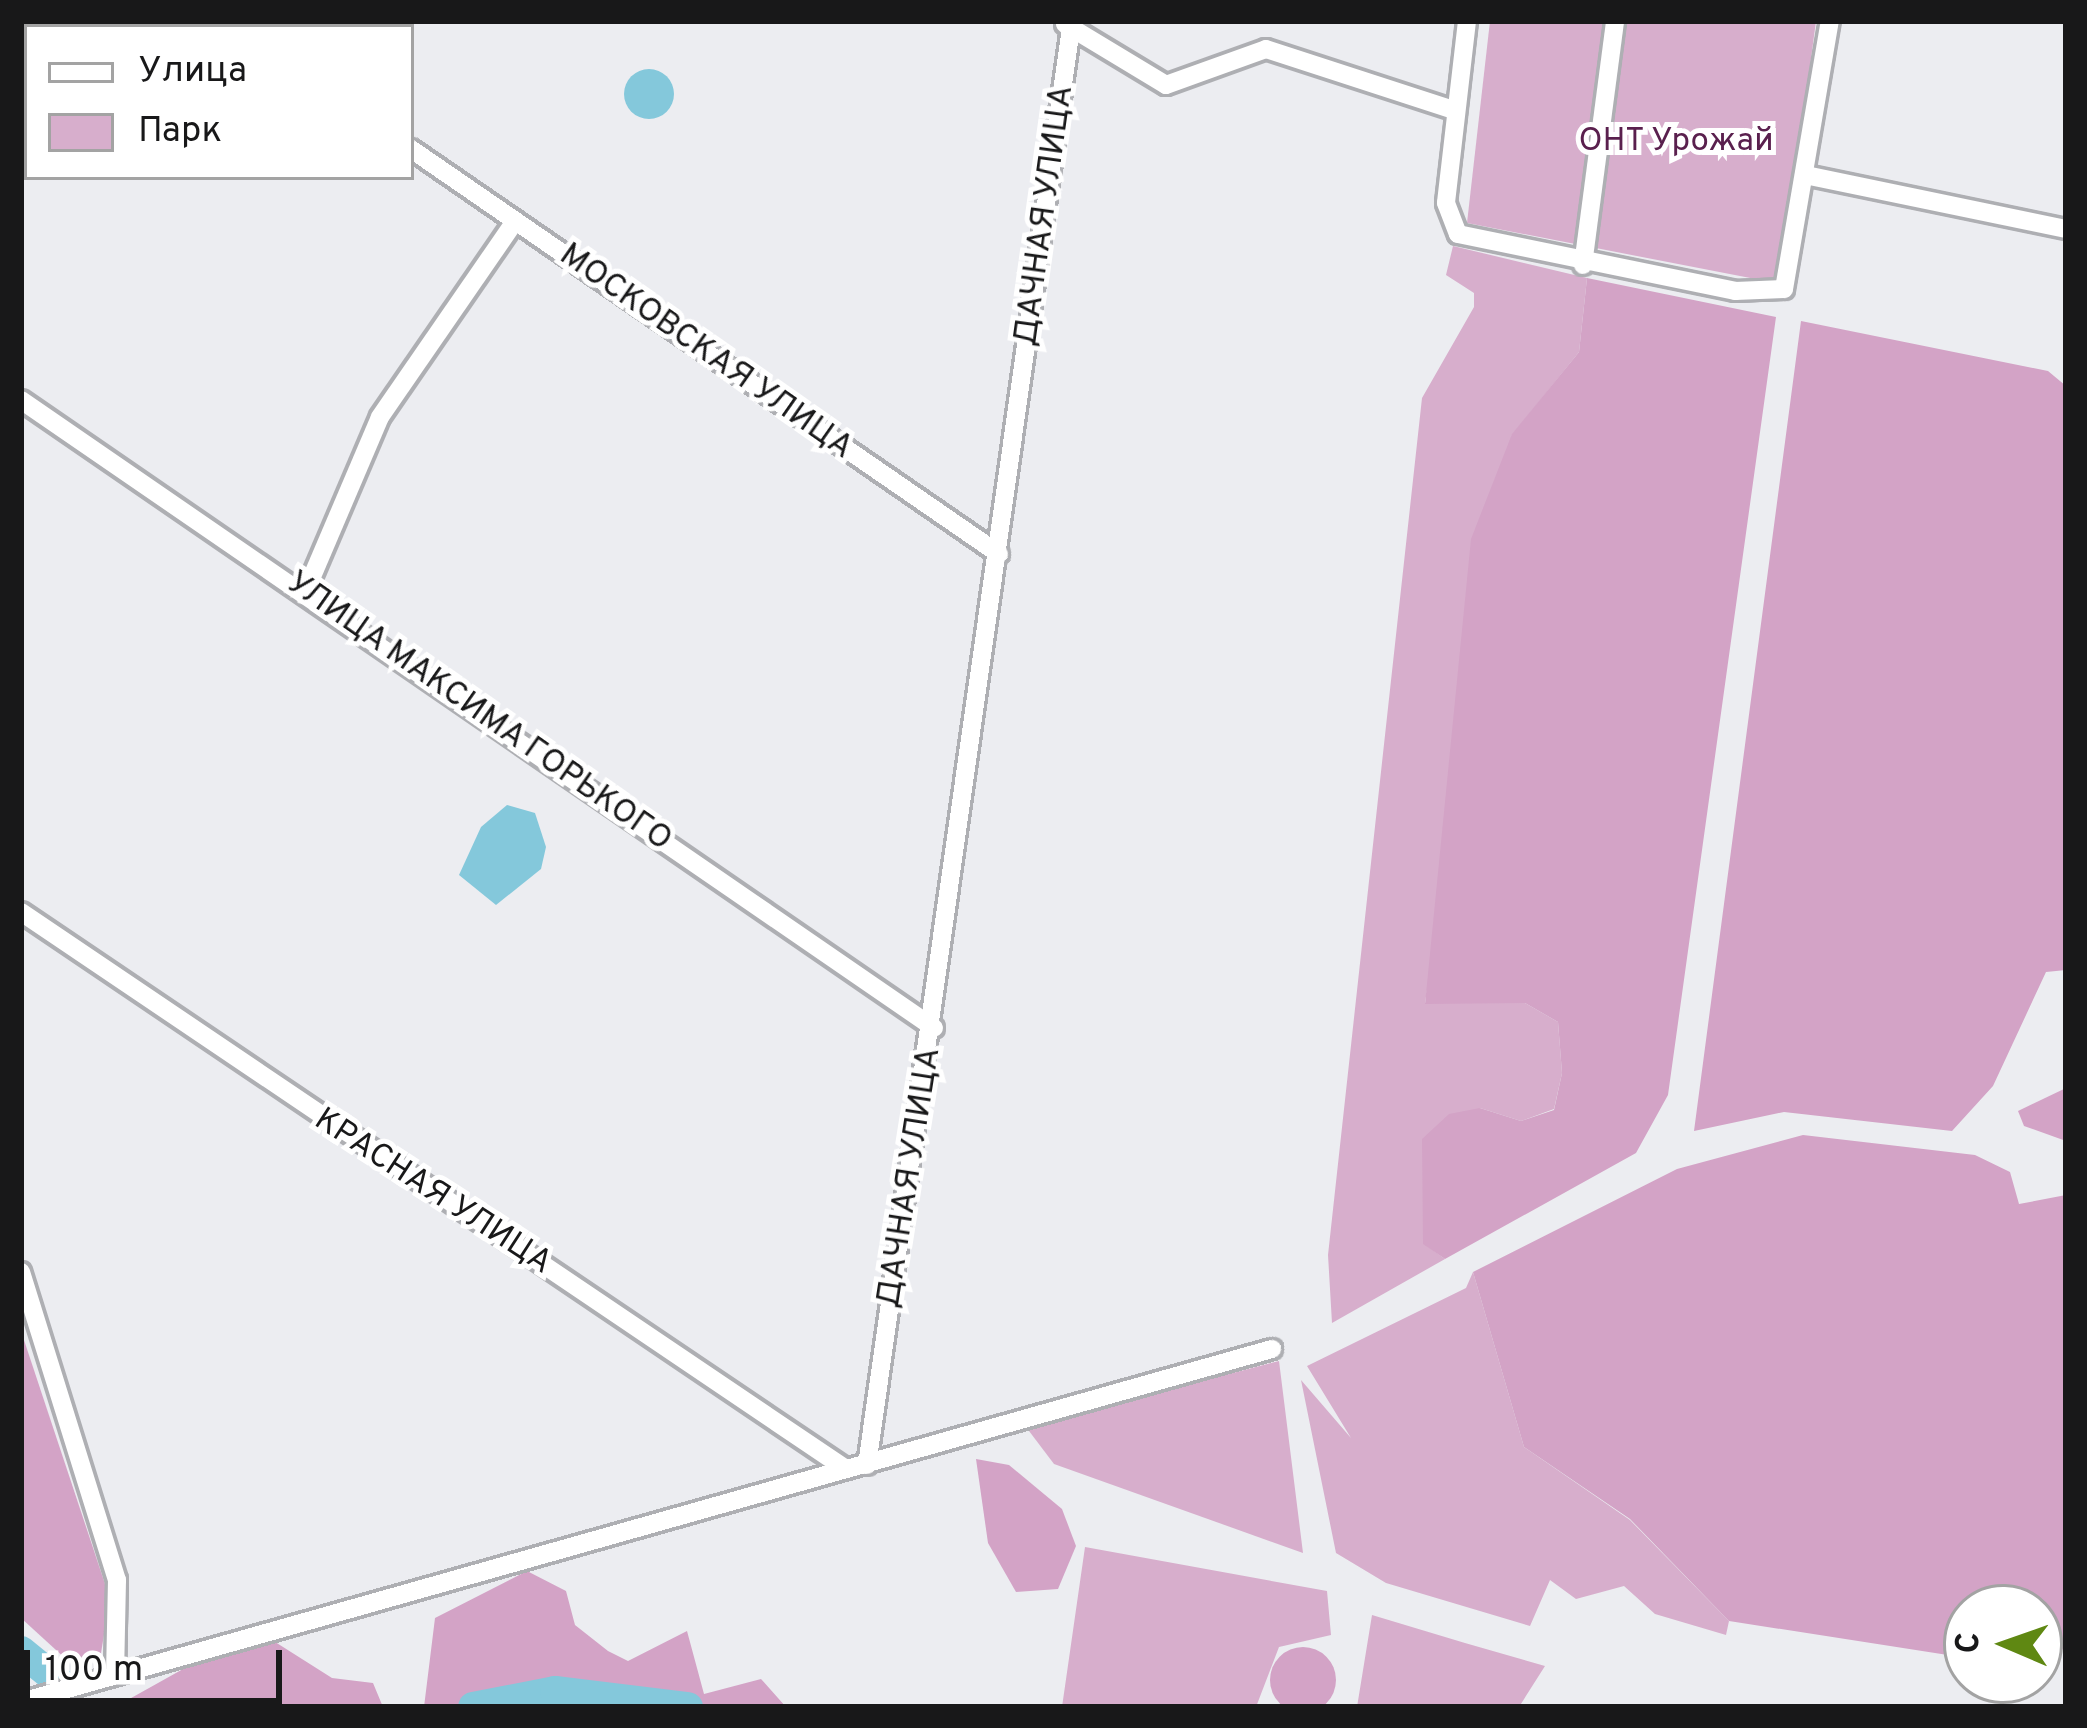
<!DOCTYPE html>
<html>
<head>
<meta charset="utf-8">
<style>
	body { margin:0 }
	#map { position:relative; width:2087px; height:1728px; overflow:hidden; background:#ecedf1; font-family:Overpass,sans-serif }
	div>[style] { position:absolute }
	.green>* { inset:0; background:#d7aecc }
	.forest>* { inset:0; background:#d3a3c6 }
	.round { border-radius:50% }
	.water>* { inset:0; background:#84c8db }
	.river>* { height:30px; margin:-15px; padding:0 15px; transform-origin:15px; border-radius:15px; background:#84c8db }
	.roads { filter:drop-shadow(3px 0 #aeafb3) drop-shadow(-3px 0 #aeafb3) drop-shadow(0 3px #aeafb3) drop-shadow(0 -3px #aeafb3) }
	.minor>* { height:18px; margin:-9px; padding:0 9px; transform-origin:9px; border-radius:9px; background:#fff }
	span { translate:-50% -50%; white-space:nowrap; text-align:center; line-height:1.15; -webkit-text-stroke:10px #fff; paint-order:stroke }
	.park-label { font-size:33px; color:#5a204e }
	.street-label { font-size:33px; color:#181819 }
	.frame { position:absolute; inset:0; border:24px solid #181819; pointer-events:none }
	.legend { position:absolute; left:24px; top:24px; width:390px; height:156px; box-sizing:border-box; background:#fff; border:3px solid #a3a3a3; margin:0; padding:15px 21px; list-style:none; font-size:36px; color:#181819 }
	.legend li { display:flex; align-items:center; gap:24px; height:60px }
	.legend b { width:60px; border:3px solid #a3a3a3 }
	.north { position:absolute; left:1943px; top:1584px; width:120px; height:120px; box-sizing:border-box; background:#fff; border:3px solid #a3a3a3; border-radius:50%; rotate:272deg; font-size:33px; font-weight:700; line-height:48px; text-align:center; color:#181819 }
	.north::after { content:''; display:block; margin:auto; width:42px; height:54px; background:#5f8812; clip-path:polygon(50% 0,100% 100%,50% 72%,0 100%) }
	.scale { position:absolute; left:24px; top:1650px; width:258px; height:54px; box-sizing:border-box; border:6px solid #181819; border-top:0; padding-left:15px; font-size:36px; line-height:42px; white-space:nowrap; color:#181819; -webkit-text-stroke:9px #fff; paint-order:stroke }
</style>
</head>
<body>
<div id="map">
	<div class="green">
		<i style="clip-path:polygon(1490px 21px,1816px 21px,1781px 284px,1467px 223px)"></i>
		<i style="clip-path:polygon(1453px 246px,1587px 278px,1579px 352px,1512px 435px,1425px 1003px,1525px 1003px,1558px 1022px,1562px 1073px,1554px 1109px,1521px 1121px,1480px 1108px,1423px 1243px,1445px 1259px,1332px 1323px,1328px 1255px,1422px 398px,1474px 307px,1474px 293px,1446px 275px)"></i>
		<i style="clip-path:polygon(1473px 1272px,1524px 1447px,1630px 1520px,1729px 1621px,1726px 1635px,1655px 1614px,1624px 1586px,1576px 1599px,1550px 1580px,1530px 1626px,1386px 1583px,1336px 1553px,1301px 1380px,1351px 1438px,1307px 1366px,1466px 1288px)"></i>
		<i style="clip-path:polygon(1279px 1361px,1303px 1553px,1054px 1464px,1026px 1427px)"></i>
		<i style="clip-path:polygon(1085px 1547px,1327px 1591px,1331px 1635px,1279px 1647px,1256px 1707px,1062px 1707px)"></i>
		<i style="clip-path:polygon(1372px 1615px,1465px 1643px,1545px 1666px,1519px 1707px,1357px 1707px)"></i>
	</div>
	<div class="forest">
		<i style="clip-path:polygon(1587px 278px,1776px 317px,1668px 1095px,1636px 1153px,1445px 1259px,1423px 1244px,1422px 1139px,1449px 1114px,1480px 1108px,1521px 1121px,1554px 1110px,1562px 1073px,1558px 1022px,1525px 1003px,1425px 1004px,1471px 539px,1512px 434px,1579px 352px)"></i>
		<i style="clip-path:polygon(1801px 321px,2048px 371px,2066px 386px,2066px 970px,2046px 972px,1993px 1086px,1952px 1131px,1784px 1112px,1694px 1131px)"></i>
		<i style="clip-path:polygon(2066px 1088px,2066px 1141px,2024px 1126px,2018px 1111px)"></i>
		<i style="clip-path:polygon(1803px 1135px,1975px 1155px,2010px 1172px,2019px 1204px,2066px 1195px,2066px 1649px,2039px 1652px,2039px 1608px,1967px 1608px,1967px 1658px,1729px 1621px,1630px 1519px,1524px 1447px,1473px 1272px,1677px 1169px)"></i>
		<i style="clip-path:polygon(21px 1331px,110px 1599px,101px 1653px,68px 1661px,21px 1618px)"></i>
		<i style="clip-path:polygon(976px 1459px,1009px 1465px,1062px 1509px,1076px 1546px,1058px 1589px,1016px 1592px,988px 1543px)"></i>
		<i style="clip-path:polygon(527px 1571px,566px 1591px,575px 1625px,608px 1651px,628px 1661px,687px 1631px,704px 1694px,761px 1679px,786px 1707px,424px 1707px,435px 1618px)"></i>
		<i style="clip-path:polygon(272px 1640px,332px 1678px,373px 1683px,383px 1707px,115px 1707px,201px 1659px)"></i>
		<i class="round" style="left:1270px;top:1647px;width:66px;height:66px"></i>
	</div>
	<div class="water">
		<i class="round" style="left:624px;top:69px;width:50px;height:50px"></i>
		<i style="clip-path:polygon(507px 805px,535px 813px,546px 847px,541px 869px,496px 905px,459px 875px,481px 827px)"></i>
	</div>
	<div class="river">
		<i style="left:21px;top:1651px;width:55px;rotate:39.1deg"></i>
		<i style="left:64px;top:1686px;width:21px;rotate:90deg"></i>
		<i style="left:473px;top:1707px;width:84px;rotate:-11deg"></i>
		<i style="left:555px;top:1691px;width:134px;rotate:6.9deg"></i>
	</div>
	<div class="roads">
		<div class="minor">
			<i style="left:229px;top:21px;width:10px;rotate:37deg"></i>
			<i style="left:1467px;top:21px;width:183px;rotate:96.6deg"></i>
			<i style="left:1446px;top:203px;width:33px;rotate:69deg"></i>
			<i style="left:1458px;top:234px;width:283px;rotate:11.6deg"></i>
			<i style="left:1735px;top:291px;width:49px;rotate:-2.3deg"></i>
			<i style="left:1784px;top:289px;width:272px;rotate:-80.3deg"></i>
			<i style="left:1065px;top:24px;width:118px;rotate:31.1deg"></i>
			<i style="left:1166px;top:85px;width:106px;rotate:-19.8deg"></i>
			<i style="left:1266px;top:49px;width:194px;rotate:18deg"></i>
			<i style="left:353px;top:27px;width:7px;rotate:-56deg"></i>
			<i style="left:411px;top:149px;width:714px;rotate:34.56deg"></i>
			<i style="left:1810px;top:176px;width:261px;rotate:11.7deg"></i>
			<i style="left:1583px;top:265px;width:246px;rotate:-82.5deg"></i>
			<i style="left:21px;top:400px;width:1108px;rotate:34.52deg"></i>
			<i style="left:305px;top:593px;width:191px;rotate:-66.9deg"></i>
			<i style="left:380px;top:417px;width:238px;rotate:-55.4deg"></i>
			<i style="left:21px;top:912px;width:995px;rotate:34.03deg"></i>
			<i style="left:21px;top:1272px;width:323px;rotate:72.7deg"></i>
			<i style="left:117px;top:1580px;width:93px;rotate:91.2deg"></i>
			<i style="left:867px;top:1465px;width:1458px;rotate:-81.92deg"></i>
			<i style="left:21px;top:1702px;width:1300px;rotate:-15.76deg"></i>
		</div>
	</div>
	<div class="park-label">
		<span style="left:1676px;top:143px">ОНТ Урожай</span>
	</div>
	<div class="street-label">
		<span style="left:1046px;top:216px;rotate:-82deg">ДАЧНАЯ УЛИЦА</span>
		<span style="left:705px;top:353px;rotate:35deg">МОСКОВСКАЯ УЛИЦА</span>
		<span style="left:478px;top:713px;rotate:35deg">УЛИЦА МАКСИМА ГОРЬКОГО</span>
		<span style="left:911px;top:1178px;rotate:-81deg">ДАЧНАЯ УЛИЦА</span>
		<span style="left:432px;top:1193px;rotate:33deg">КРАСНАЯ УЛИЦА</span>
	</div>
	<div class="frame"></div>
	<ul class="legend">
	<li><b style="height:15px;background:#fff"></b>Улица</li>
	<li><b style="height:33px;background:#d7aecc"></b>Парк</li>
	</ul>
	<div class="north">С</div>
	<div class="scale">100 m</div>
</div>
</body>
</html>
